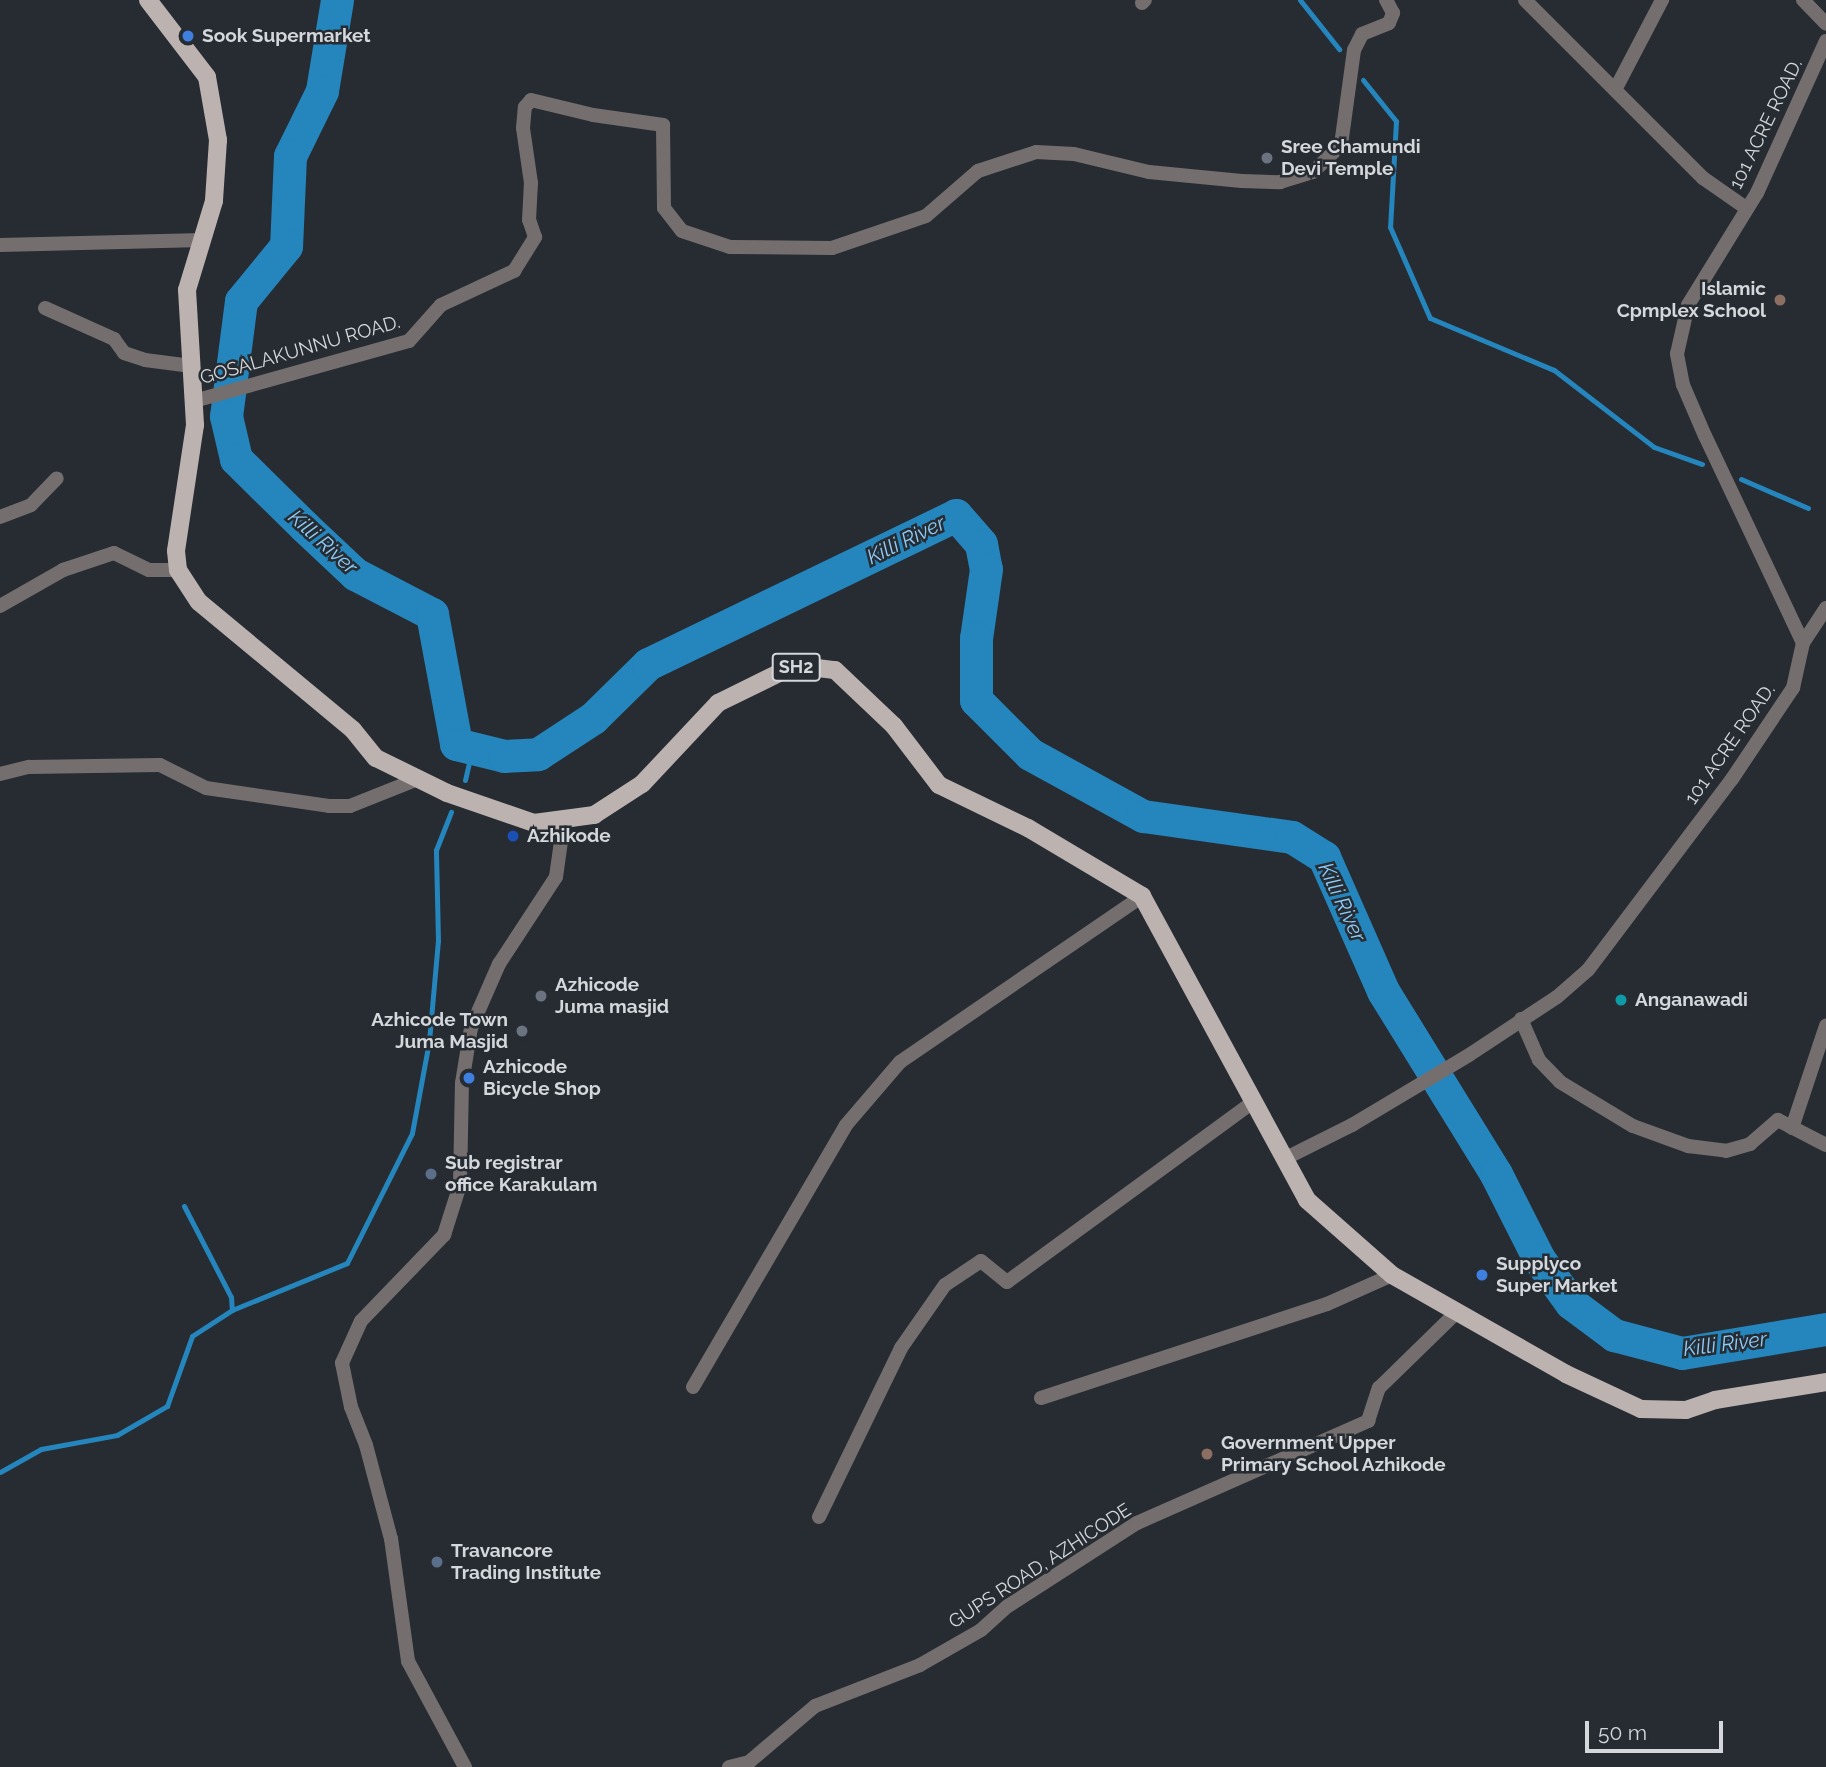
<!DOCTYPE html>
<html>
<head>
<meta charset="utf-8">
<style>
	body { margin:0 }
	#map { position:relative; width:1826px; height:1767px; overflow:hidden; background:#262c32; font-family:Raleway,sans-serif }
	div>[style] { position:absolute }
	.stream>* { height:5px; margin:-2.5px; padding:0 2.5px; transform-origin:2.5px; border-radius:2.5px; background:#2585bd }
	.river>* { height:33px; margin:-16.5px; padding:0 16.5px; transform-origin:16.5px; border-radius:16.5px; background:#2585bd }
	.minor>* { height:14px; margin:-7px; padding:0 7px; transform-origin:7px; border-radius:7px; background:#746f6e }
	.tertiary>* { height:14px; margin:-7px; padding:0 7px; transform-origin:7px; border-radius:7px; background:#746f6e }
	.primary>* { height:18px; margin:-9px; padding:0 9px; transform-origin:9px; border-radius:9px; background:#bcb2b0 }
	.dots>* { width:19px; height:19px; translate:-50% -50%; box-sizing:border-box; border:4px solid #262c32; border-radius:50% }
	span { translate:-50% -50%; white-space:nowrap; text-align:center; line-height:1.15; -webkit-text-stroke:5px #262c32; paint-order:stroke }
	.shield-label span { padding:2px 5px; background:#262c32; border:2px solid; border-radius:5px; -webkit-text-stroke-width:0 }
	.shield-label { font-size:18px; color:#d4d8dc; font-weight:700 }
	.poi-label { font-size:19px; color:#d4d8dc; font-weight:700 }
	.left { translate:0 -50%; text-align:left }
	.right { translate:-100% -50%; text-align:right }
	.street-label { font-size:19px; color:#d4d8dc }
	.water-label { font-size:21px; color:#8ccbf8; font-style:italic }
	.scale { position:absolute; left:1585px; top:1721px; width:138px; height:32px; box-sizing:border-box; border:4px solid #d4d8dc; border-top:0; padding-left:9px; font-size:21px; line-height:24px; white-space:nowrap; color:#d4d8dc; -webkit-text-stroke:5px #262c32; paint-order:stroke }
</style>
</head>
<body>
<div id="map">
	<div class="stream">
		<i style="left:1300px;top:0;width:63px;rotate:51.5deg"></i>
		<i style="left:1363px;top:80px;width:53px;rotate:51.2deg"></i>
		<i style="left:1396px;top:121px;width:106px;rotate:93.2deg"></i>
		<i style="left:1390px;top:227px;width:99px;rotate:66.3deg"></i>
		<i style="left:1430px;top:318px;width:134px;rotate:22.8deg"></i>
		<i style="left:1554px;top:370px;width:126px;rotate:37.6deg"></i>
		<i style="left:1654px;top:447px;width:51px;rotate:19.5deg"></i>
		<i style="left:1741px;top:479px;width:73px;rotate:23.4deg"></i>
		<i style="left:465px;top:780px;width:18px;rotate:-77deg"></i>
		<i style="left:469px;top:762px;width:27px;rotate:-15deg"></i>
		<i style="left:184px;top:1206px;width:102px;rotate:62.7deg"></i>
		<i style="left:231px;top:1297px;width:13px;rotate:86deg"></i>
		<i style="left:232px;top:1310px;width:124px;rotate:-22.2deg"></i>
		<i style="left:347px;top:1263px;width:145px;rotate:-63.4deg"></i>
		<i style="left:412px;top:1133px;width:94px;rotate:-79.5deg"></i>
		<i style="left:429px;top:1041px;width:100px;rotate:-84.9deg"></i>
		<i style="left:438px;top:941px;width:91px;rotate:-91.3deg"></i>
		<i style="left:436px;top:850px;width:41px;rotate:-68.5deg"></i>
		<i style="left:0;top:1472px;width:47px;rotate:-29.3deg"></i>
		<i style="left:41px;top:1449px;width:77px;rotate:-10.4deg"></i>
		<i style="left:117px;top:1435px;width:58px;rotate:-30.1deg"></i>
		<i style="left:167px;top:1406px;width:74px;rotate:-70.3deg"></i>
		<i style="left:192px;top:1336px;width:48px;rotate:-33deg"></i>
	</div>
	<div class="river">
		<i style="left:337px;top:0;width:92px;rotate:99.4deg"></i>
		<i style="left:322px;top:91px;width:72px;rotate:116.2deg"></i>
		<i style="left:290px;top:156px;width:90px;rotate:92.5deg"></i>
		<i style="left:286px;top:246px;width:71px;rotate:129.3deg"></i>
		<i style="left:241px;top:301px;width:116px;rotate:97.4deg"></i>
		<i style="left:226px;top:416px;width:44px;rotate:76.9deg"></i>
		<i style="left:236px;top:459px;width:97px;rotate:44.6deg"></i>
		<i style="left:305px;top:527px;width:69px;rotate:43.2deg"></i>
		<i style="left:355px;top:574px;width:87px;rotate:27.5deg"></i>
		<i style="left:432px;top:614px;width:132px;rotate:79.5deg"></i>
		<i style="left:456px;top:744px;width:49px;rotate:14deg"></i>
		<i style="left:504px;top:756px;width:34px;rotate:-3deg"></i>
		<i style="left:538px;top:754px;width:66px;rotate:-33.2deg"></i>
		<i style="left:593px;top:718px;width:77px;rotate:-44.5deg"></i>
		<i style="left:648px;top:664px;width:342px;rotate:-25.8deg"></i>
		<i style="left:956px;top:515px;width:38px;rotate:49deg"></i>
		<i style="left:981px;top:544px;width:25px;rotate:79deg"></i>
		<i style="left:986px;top:569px;width:70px;rotate:98.2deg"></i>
		<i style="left:976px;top:638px;width:62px;rotate:90deg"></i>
		<i style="left:976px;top:700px;width:76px;rotate:45deg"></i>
		<i style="left:1030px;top:754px;width:129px;rotate:28.8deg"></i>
		<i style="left:1143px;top:816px;width:150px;rotate:8deg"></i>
		<i style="left:1292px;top:837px;width:38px;rotate:32deg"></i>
		<i style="left:1324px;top:857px;width:146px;rotate:66.2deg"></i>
		<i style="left:1383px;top:991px;width:215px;rotate:58.3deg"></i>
		<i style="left:1496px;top:1174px;width:95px;rotate:63.2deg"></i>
		<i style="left:1539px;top:1259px;width:54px;rotate:54deg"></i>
		<i style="left:1571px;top:1303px;width:54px;rotate:36.7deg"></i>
		<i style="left:1614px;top:1335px;width:70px;rotate:14.8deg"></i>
		<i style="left:1682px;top:1353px;width:146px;rotate:-9.5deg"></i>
	</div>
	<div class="minor">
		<i style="left:1525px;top:0;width:252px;rotate:45deg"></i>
		<i style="left:1703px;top:178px;width:52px;rotate:34.9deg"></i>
		<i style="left:1803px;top:0;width:33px;rotate:46deg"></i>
		<i style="left:1142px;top:3px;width:4px;rotate:-45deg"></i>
		<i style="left:1615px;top:90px;width:102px;rotate:-62.4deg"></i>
		<i style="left:0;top:245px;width:203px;rotate:-1.4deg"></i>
		<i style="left:45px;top:308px;width:76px;rotate:24.2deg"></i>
		<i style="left:114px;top:339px;width:17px;rotate:54deg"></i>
		<i style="left:124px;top:353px;width:22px;rotate:18deg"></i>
		<i style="left:145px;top:360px;width:47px;rotate:7.3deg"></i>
		<i style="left:194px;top:401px;width:223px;rotate:-15.6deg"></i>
		<i style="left:409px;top:341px;width:48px;rotate:-48.4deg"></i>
		<i style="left:441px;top:305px;width:81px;rotate:-25deg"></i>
		<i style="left:514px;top:271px;width:40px;rotate:-58deg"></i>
		<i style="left:535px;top:237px;width:18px;rotate:-109deg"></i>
		<i style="left:529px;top:220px;width:37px;rotate:-87deg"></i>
		<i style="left:531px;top:183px;width:56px;rotate:-98.3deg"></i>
		<i style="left:523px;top:128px;width:21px;rotate:-85deg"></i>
		<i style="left:525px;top:107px;width:9px;rotate:-49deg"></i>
		<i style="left:531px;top:100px;width:64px;rotate:13.6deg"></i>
		<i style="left:593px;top:115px;width:71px;rotate:8.1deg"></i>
		<i style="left:663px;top:125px;width:83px;rotate:89.3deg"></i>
		<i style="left:664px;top:208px;width:29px;rotate:52deg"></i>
		<i style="left:682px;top:231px;width:51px;rotate:18.4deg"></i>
		<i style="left:730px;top:247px;width:102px;rotate:0.6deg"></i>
		<i style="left:832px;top:248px;width:99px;rotate:-18.8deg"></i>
		<i style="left:926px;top:216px;width:69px;rotate:-40.9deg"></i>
		<i style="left:978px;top:171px;width:61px;rotate:-18.1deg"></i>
		<i style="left:1036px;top:152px;width:38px;rotate:3deg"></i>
		<i style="left:1074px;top:154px;width:77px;rotate:13.5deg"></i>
		<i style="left:1149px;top:172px;width:93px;rotate:5.5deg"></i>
		<i style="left:1242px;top:181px;width:38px;rotate:2deg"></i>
		<i style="left:1280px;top:182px;width:34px;rotate:-17deg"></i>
		<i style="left:1313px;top:172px;width:39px;rotate:-44deg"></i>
		<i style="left:1341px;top:145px;width:96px;rotate:-82.2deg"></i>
		<i style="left:1354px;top:50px;width:18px;rotate:-63deg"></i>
		<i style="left:1362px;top:34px;width:29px;rotate:-22deg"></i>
		<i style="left:1389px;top:23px;width:11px;rotate:-68deg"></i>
		<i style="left:1393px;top:13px;width:15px;rotate:-118deg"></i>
		<i style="left:0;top:517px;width:33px;rotate:-21deg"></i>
		<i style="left:31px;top:505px;width:37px;rotate:-46deg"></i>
		<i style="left:0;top:606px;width:73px;rotate:-29.7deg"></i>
		<i style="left:63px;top:570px;width:54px;rotate:-18.4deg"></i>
		<i style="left:114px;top:553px;width:39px;rotate:26deg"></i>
		<i style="left:149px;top:570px;width:29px"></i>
		<i style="left:1803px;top:643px;width:42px;rotate:-56.7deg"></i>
		<i style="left:1521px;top:1019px;width:45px;rotate:66.3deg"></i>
		<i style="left:1539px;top:1060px;width:30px;rotate:46deg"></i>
		<i style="left:1560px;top:1082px;width:85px;rotate:31.1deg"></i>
		<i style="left:1633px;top:1126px;width:59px;rotate:20deg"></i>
		<i style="left:1688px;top:1146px;width:38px;rotate:7deg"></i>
		<i style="left:1726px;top:1151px;width:25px;rotate:-16deg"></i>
		<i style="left:1750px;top:1144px;width:37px;rotate:-41deg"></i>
		<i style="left:1778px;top:1120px;width:54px;rotate:27.5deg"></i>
		<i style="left:1792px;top:1128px;width:108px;rotate:-71.6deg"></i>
		<i style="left:1284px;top:1159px;width:76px;rotate:-26.6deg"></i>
		<i style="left:1352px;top:1125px;width:136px;rotate:-30.9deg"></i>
		<i style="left:1469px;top:1055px;width:105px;rotate:-33.4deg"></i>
		<i style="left:1557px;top:997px;width:41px;rotate:-41.1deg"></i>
		<i style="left:1588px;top:970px;width:239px;rotate:-53deg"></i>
		<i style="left:1732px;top:779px;width:110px;rotate:-56.2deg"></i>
		<i style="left:1793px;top:688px;width:46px;rotate:-77.5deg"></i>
		<i style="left:1803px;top:643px;width:229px;rotate:-115.3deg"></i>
		<i style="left:1705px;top:436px;width:56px;rotate:-113.3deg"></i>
		<i style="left:1683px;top:385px;width:32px;rotate:-101deg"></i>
		<i style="left:1677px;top:354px;width:50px;rotate:-77.3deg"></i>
		<i style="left:1688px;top:305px;width:132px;rotate:-58.4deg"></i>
		<i style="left:1757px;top:193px;width:167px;rotate:-65.6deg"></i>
		<i style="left:693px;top:1387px;width:303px;rotate:-59.7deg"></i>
		<i style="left:846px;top:1125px;width:83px;rotate:-49.4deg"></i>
		<i style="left:900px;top:1062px;width:293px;rotate:-34.4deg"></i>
		<i style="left:1041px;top:1398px;width:301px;rotate:-18.2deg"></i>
		<i style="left:1327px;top:1304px;width:71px;rotate:-24deg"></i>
		<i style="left:819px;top:1517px;width:188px;rotate:-64.1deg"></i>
		<i style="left:901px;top:1348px;width:77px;rotate:-55.1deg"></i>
		<i style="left:945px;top:1285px;width:43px;rotate:-33.7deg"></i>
		<i style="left:981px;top:1261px;width:33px;rotate:39deg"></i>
		<i style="left:1007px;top:1282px;width:303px;rotate:-36.2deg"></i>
		<i style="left:729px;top:1767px;width:21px;rotate:-14deg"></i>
		<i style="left:749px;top:1762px;width:87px;rotate:-40.3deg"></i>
		<i style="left:815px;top:1706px;width:113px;rotate:-21.3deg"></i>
		<i style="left:920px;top:1665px;width:70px;rotate:-29.8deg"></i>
		<i style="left:981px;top:1630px;width:36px;rotate:-42deg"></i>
		<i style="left:1008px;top:1606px;width:153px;rotate:-32.8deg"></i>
		<i style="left:1137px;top:1523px;width:253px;rotate:-23.8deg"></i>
		<i style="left:1368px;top:1421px;width:35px;rotate:-72deg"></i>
		<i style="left:1379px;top:1388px;width:109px;rotate:-44.3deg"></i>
	</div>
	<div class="tertiary">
		<i style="left:0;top:774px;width:30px;rotate:-14deg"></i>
		<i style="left:29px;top:767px;width:131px;rotate:-0.9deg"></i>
		<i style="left:160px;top:765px;width:51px;rotate:26.6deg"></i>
		<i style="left:206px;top:788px;width:124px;rotate:8.3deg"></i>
		<i style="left:329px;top:806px;width:21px"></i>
		<i style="left:350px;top:806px;width:73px;rotate:-21.7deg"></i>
		<i style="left:465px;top:1767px;width:120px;rotate:-118.3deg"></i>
		<i style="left:408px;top:1661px;width:123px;rotate:-97.9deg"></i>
		<i style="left:391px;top:1539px;width:97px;rotate:-104.9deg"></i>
		<i style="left:366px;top:1445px;width:41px;rotate:-111.5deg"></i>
		<i style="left:351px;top:1407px;width:45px;rotate:-101.6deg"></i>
		<i style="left:342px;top:1363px;width:46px;rotate:-65.7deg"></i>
		<i style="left:361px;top:1321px;width:120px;rotate:-46deg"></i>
		<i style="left:444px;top:1235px;width:52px;rotate:-72.3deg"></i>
		<i style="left:460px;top:1185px;width:102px;rotate:-88.9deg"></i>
		<i style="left:462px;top:1083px;width:56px;rotate:-80.7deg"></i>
		<i style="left:471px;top:1028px;width:70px;rotate:-66.4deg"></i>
		<i style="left:499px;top:964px;width:104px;rotate:-56.8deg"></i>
		<i style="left:556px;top:877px;width:58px;rotate:-82deg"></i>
	</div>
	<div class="primary">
		<i style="left:148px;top:0;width:97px;rotate:52.5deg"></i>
		<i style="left:207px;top:77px;width:64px;rotate:80.1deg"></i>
		<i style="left:218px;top:140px;width:61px;rotate:93.8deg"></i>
		<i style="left:214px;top:201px;width:93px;rotate:106.9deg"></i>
		<i style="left:187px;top:290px;width:135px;rotate:86.6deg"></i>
		<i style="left:195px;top:425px;width:127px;rotate:98.6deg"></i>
		<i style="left:176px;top:551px;width:19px;rotate:84deg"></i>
		<i style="left:178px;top:570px;width:38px;rotate:57deg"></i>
		<i style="left:199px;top:602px;width:200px;rotate:39.7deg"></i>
		<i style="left:353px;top:730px;width:36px;rotate:51deg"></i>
		<i style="left:376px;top:758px;width:79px;rotate:26.2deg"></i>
		<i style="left:447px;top:793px;width:92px;rotate:19deg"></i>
		<i style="left:534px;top:823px;width:61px;rotate:-7.6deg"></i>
		<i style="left:594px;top:815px;width:57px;rotate:-32.9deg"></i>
		<i style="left:642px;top:784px;width:111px;rotate:-46.8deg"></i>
		<i style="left:718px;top:703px;width:70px;rotate:-26.2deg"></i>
		<i style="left:781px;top:672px;width:21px;rotate:-17deg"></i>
		<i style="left:801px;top:666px;width:34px;rotate:7deg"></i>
		<i style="left:835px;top:670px;width:81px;rotate:43.5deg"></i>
		<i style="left:894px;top:726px;width:74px;rotate:52.7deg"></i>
		<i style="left:939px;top:785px;width:99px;rotate:25.8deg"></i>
		<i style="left:1028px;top:828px;width:133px;rotate:30.8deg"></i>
		<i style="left:1142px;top:896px;width:346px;rotate:61.5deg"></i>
		<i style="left:1307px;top:1200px;width:113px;rotate:41.4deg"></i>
		<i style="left:1392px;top:1275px;width:200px;rotate:29.6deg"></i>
		<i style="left:1566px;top:1374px;width:83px;rotate:25deg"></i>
		<i style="left:1641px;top:1409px;width:45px;rotate:1.3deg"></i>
		<i style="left:1686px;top:1410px;width:31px;rotate:-19deg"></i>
		<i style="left:1715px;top:1400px;width:112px;rotate:-9.2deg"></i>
	</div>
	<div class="dots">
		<i style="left:188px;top:36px;background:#3f7fe0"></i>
		<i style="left:1267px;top:158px;background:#6b7280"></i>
		<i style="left:1780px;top:300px;background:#8d6e63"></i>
		<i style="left:513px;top:836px;background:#1a4fb4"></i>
		<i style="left:541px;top:996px;background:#6b7280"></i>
		<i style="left:1621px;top:1000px;background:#0f9aa8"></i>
		<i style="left:522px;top:1031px;background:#6b7280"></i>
		<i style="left:469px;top:1078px;background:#3f7fe0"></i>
		<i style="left:431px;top:1174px;background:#5c6f8a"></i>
		<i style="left:1482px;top:1275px;background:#3f7fe0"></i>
		<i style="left:1207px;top:1454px;background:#8d6e63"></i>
		<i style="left:437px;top:1562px;background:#5c6f8a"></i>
	</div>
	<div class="shield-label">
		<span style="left:796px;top:667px">SH2</span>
	</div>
	<div class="poi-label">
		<span class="left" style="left:202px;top:36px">Sook Supermarket</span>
		<span class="left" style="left:1281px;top:158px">Sree Chamundi<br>Devi Temple</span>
		<span class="right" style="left:1766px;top:300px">Islamic<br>Cpmplex School</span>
		<span class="left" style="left:527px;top:836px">Azhikode</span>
		<span class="left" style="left:555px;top:996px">Azhicode<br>Juma masjid</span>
		<span class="left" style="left:1635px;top:1000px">Anganawadi</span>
		<span class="right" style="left:508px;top:1031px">Azhicode Town<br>Juma Masjid</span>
		<span class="left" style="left:483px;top:1078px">Azhicode<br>Bicycle Shop</span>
		<span class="left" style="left:445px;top:1174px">Sub registrar<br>office Karakulam</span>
		<span class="left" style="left:1496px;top:1275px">Supplyco<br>Super Market</span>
		<span class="left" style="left:1221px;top:1454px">Government Upper<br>Primary School Azhikode</span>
		<span class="left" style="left:451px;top:1562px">Travancore<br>Trading Institute</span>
	</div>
	<div class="street-label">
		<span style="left:1766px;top:124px;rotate:-64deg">101 ACRE ROAD.</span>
		<span style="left:300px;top:350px;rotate:-16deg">GOSALAKUNNU ROAD.</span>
		<span style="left:1730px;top:744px;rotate:-55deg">101 ACRE ROAD.</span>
		<span style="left:1040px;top:1566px;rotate:-33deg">GUPS ROAD, AZHICODE</span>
	</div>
	<div class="water-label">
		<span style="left:906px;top:540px;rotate:-26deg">Killi River</span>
		<span style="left:323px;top:542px;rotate:42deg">Killi River</span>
		<span style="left:1342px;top:902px;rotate:65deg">Killi River</span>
		<span style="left:1725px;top:1344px;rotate:-7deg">Killi River</span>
	</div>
	<div class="scale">50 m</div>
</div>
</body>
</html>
